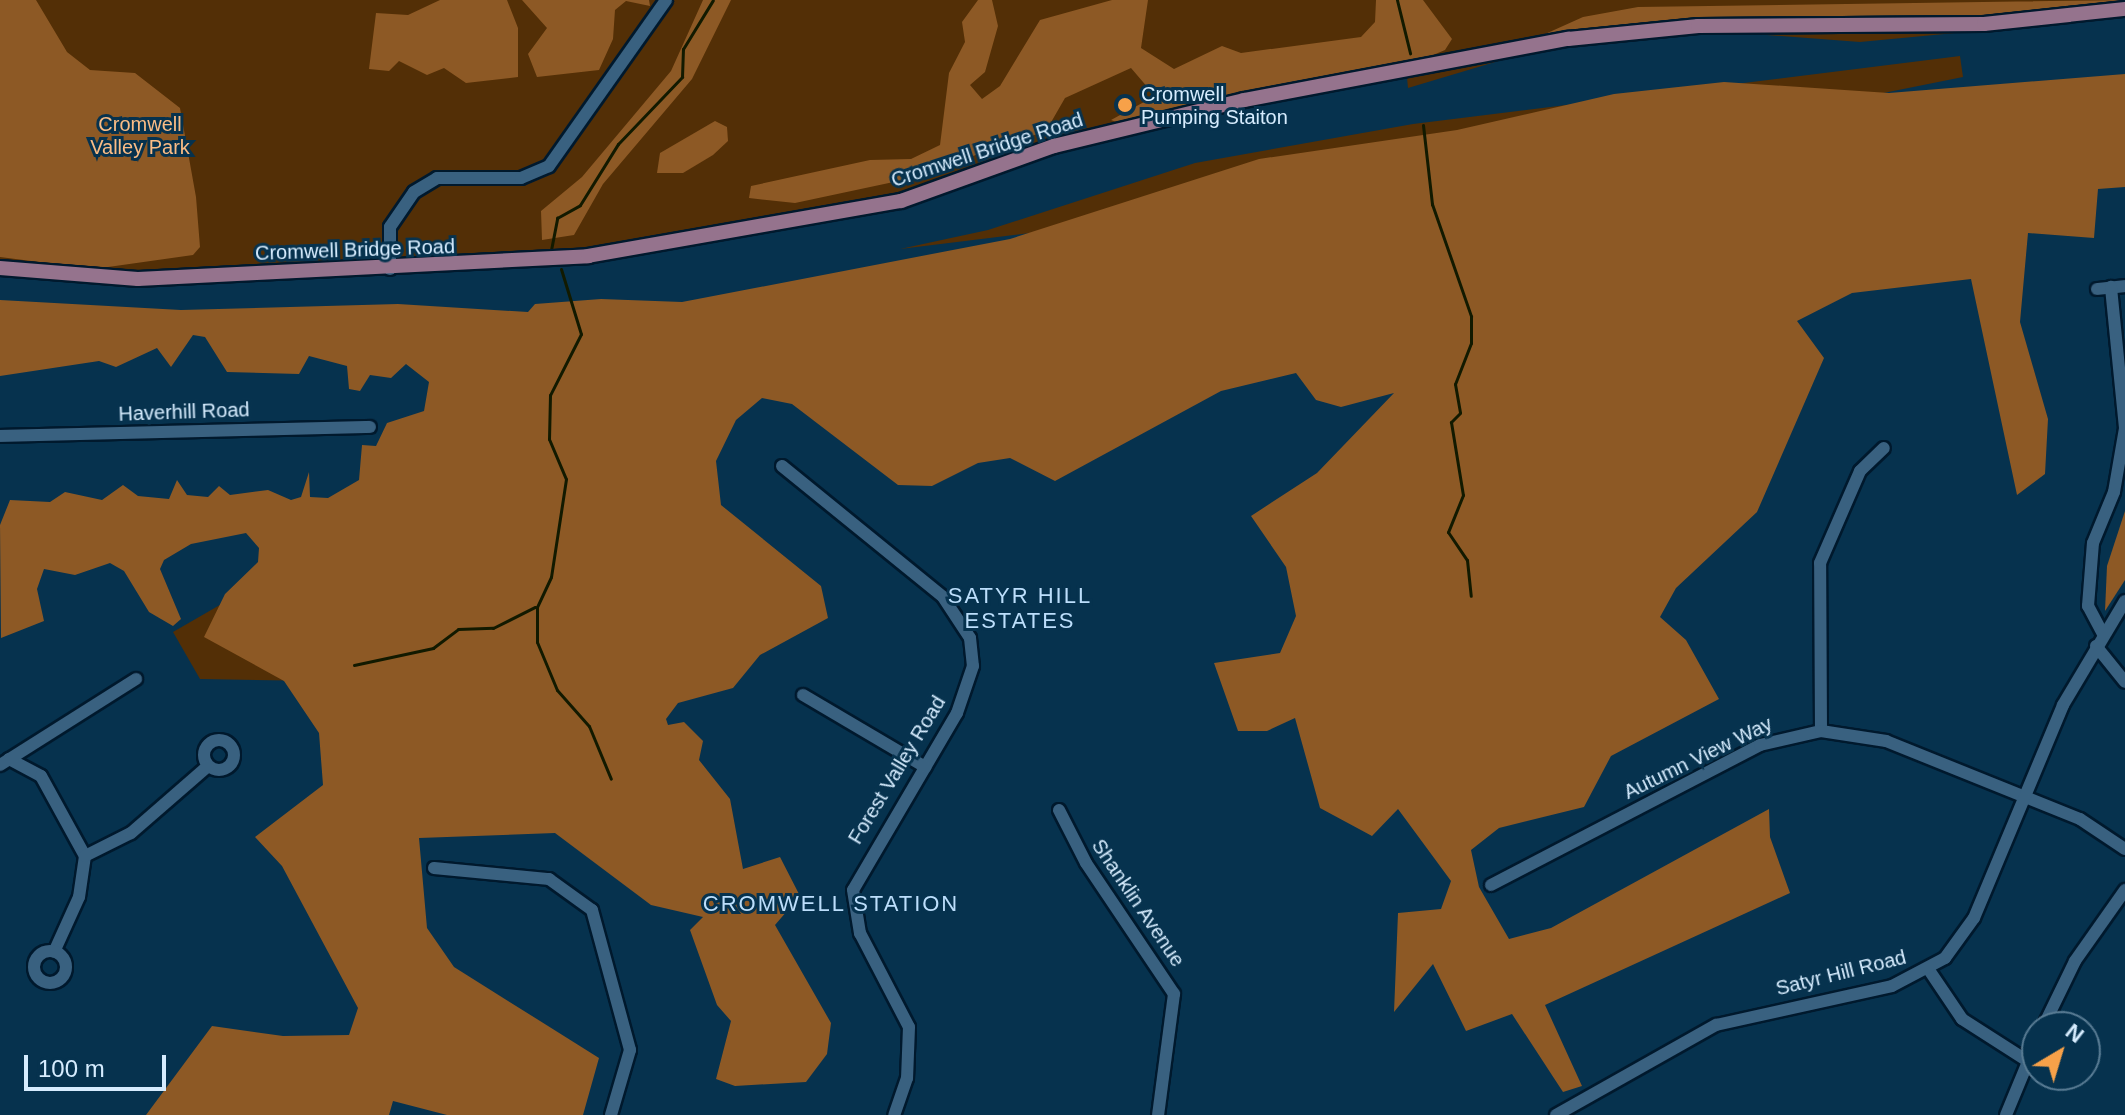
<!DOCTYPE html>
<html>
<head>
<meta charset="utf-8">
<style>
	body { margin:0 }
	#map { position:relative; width:2125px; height:1115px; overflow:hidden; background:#06324e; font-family:Helvetica,sans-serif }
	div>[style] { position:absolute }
	.green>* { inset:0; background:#532f06 }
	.forest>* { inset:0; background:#8d5925 }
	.stream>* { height:3px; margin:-1.5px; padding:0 1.5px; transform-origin:1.5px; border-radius:1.5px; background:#121a00 }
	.roads { filter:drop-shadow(2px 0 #00192d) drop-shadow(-2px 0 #00192d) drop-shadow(0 2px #00192d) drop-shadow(0 -2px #00192d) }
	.minor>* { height:12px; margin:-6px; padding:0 6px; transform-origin:6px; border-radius:6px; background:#396180 }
	.minor>.ring { margin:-6px; padding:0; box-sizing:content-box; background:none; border:12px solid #396180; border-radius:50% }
	.major>* { height:14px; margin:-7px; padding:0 7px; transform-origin:7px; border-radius:7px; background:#95738d }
	.dots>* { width:22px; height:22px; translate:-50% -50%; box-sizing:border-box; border:4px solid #06324e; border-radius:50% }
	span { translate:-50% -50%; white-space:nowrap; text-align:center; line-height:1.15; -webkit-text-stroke:6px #06324e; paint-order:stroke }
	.poi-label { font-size:20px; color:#d6ecfe }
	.left { translate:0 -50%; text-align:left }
	.park-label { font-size:20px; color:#fabc85 }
	.street-label { font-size:20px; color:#d6ecfe }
	.neighbourhood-label { font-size:22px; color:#bcdefb; letter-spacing:2px }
	.north { position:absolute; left:2021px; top:1011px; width:80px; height:80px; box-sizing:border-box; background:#06324e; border:2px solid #597c94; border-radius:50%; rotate:38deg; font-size:22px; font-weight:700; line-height:32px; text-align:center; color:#d6ecfe }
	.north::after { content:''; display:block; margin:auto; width:28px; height:36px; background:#f7a149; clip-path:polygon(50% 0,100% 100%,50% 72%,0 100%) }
	.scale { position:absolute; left:24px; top:1055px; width:142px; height:36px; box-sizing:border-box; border:4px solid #d6ecfe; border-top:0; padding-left:10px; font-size:24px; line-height:28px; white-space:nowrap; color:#d6ecfe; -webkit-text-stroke:6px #06324e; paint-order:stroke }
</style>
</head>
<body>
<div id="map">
	<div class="green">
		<i style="clip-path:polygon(0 0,2125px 0,2125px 17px,1860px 42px,1714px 31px,1575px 38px,1408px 88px,1406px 67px,1263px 91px,913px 193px,569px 253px,106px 274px,0 261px)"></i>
		<i style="clip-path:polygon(1960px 56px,1963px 77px,1437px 183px,900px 249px,988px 230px,1195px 163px,1413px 124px)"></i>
		<i style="clip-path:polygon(251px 587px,321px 681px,200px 679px,173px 632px)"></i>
	</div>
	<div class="forest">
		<i style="clip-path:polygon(0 0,36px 0,67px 52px,90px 70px,135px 73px,180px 108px,196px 197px,200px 247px,193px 255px,94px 269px,0 257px)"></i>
		<i style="clip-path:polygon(440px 0,507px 0,518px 28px,518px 77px,466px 83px,444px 68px,427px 75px,399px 61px,389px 71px,369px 69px,376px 13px,408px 15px)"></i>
		<i style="clip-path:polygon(522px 0,649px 0,650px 6px,626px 1px,615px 10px,613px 39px,599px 70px,537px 77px,528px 54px,547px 28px)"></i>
		<i style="clip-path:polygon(703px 0,731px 0,692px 79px,603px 184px,574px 235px,542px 240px,541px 211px,582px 177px,671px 71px)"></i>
		<i style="clip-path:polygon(978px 0,992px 0,998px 26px,985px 72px,970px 85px,982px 99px,1000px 86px,1040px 20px,1112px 0,1148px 0,1141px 48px,1174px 69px,1222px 46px,1241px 53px,1361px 37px,1375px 22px,1376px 0,1423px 0,1452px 39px,1445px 50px,1412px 64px,1119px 123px,1111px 120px,1155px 96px,1131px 68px,1065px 98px,1046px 131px,903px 180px,795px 203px,749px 198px,751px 186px,870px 160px,911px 159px,940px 145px,949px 73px,965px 42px,962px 22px)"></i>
		<i style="clip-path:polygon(2125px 0,1986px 17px,1665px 22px,1523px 44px,1583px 17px,1638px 7px)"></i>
		<i style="clip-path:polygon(2125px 74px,2125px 187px,2098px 189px,2094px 238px,2028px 233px,2020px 322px,2048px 419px,2045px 474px,2017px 495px,1971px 279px,1852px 293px,1797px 321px,1824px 358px,1757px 512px,1676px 588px,1660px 617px,1686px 640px,1719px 699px,1611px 756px,1584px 807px,1499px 828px,1471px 850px,1479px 887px,1509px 939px,1551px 928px,1769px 809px,1770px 837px,1790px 893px,1545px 1005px,1582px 1086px,1563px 1092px,1512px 1014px,1466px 1031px,1433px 964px,1394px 1012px,1398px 913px,1441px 909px,1451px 881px,1398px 809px,1372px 836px,1320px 808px,1295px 718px,1267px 731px,1238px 731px,1214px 663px,1280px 653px,1296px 616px,1286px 567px,1251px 516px,1317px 473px,1394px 393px,1341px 407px,1316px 400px,1296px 373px,1221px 391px,1055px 481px,1010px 458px,978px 463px,932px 486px,898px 485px,792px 404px,762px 398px,736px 420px,716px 461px,721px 505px,821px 586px,828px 618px,760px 655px,733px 688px,678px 703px,666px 719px,668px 725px,684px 722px,703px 741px,699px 760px,730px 799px,743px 869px,780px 857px,800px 896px,775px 925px,831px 1023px,827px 1054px,806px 1082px,735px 1086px,716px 1079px,731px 1021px,717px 1005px,690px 930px,703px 917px,651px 905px,555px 833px,419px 838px,427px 928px,454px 967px,599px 1058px,583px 1115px,447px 1115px,393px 1101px,389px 1115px,146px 1115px,212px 1026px,283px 1036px,349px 1035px,358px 1008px,282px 866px,255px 837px,323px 785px,319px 733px,284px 681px,204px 637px,225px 594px,258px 562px,259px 548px,246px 533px,191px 544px,164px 560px,160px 569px,181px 619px,173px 626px,149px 612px,124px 571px,110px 563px,75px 575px,44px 569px,37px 589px,44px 621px,1px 638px,0 525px,10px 500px,50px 502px,65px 492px,102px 500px,123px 485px,138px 496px,169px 499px,177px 480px,187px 495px,208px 497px,219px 486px,230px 495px,268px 490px,291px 500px,301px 497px,309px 472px,310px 497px,328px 498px,359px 480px,362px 445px,376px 446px,387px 423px,424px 411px,429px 382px,406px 364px,391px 378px,370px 375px,360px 391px,349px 389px,347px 366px,309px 356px,299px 374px,227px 372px,205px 337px,193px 335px,171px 367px,157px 348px,116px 367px,99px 361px,0 376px,0 300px,181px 310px,398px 304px,528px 312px,535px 304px,601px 299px,682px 302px,1010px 239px,1259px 159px,1457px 130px,1614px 94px,1724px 82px,1889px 93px)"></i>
		<i style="clip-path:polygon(715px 121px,727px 127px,728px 141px,713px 155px,683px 173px,657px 173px,660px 153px)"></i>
		<i style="clip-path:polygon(2125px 511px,2125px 580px,2105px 611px,2107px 566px)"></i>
	</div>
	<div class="stream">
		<i style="left:1397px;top:0;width:55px;rotate:76.2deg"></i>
		<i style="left:1423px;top:125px;width:80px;rotate:83.5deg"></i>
		<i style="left:1432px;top:204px;width:119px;rotate:70.8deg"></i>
		<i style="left:1471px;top:316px;width:27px;rotate:90deg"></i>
		<i style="left:1471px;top:343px;width:44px;rotate:111.3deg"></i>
		<i style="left:1455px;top:384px;width:29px;rotate:80deg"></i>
		<i style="left:1460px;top:413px;width:13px;rotate:135deg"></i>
		<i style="left:1451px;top:422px;width:74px;rotate:80.7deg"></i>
		<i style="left:1463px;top:495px;width:40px;rotate:112deg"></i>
		<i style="left:1448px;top:532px;width:34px;rotate:56deg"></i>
		<i style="left:1467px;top:560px;width:36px;rotate:84deg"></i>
		<i style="left:551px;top:250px;width:33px;rotate:-79deg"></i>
		<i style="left:557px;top:218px;width:26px;rotate:-29deg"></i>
		<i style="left:580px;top:205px;width:72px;rotate:-58.1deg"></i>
		<i style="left:618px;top:144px;width:93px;rotate:-46.3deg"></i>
		<i style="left:682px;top:77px;width:28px;rotate:-88deg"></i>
		<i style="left:683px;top:49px;width:57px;rotate:-58.5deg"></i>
		<i style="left:561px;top:269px;width:68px;rotate:72.9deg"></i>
		<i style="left:581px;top:334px;width:68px;rotate:116.9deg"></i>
		<i style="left:550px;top:395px;width:44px;rotate:91.3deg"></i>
		<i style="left:549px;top:439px;width:43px;rotate:67deg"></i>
		<i style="left:566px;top:479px;width:99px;rotate:98.7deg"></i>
		<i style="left:551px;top:577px;width:33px;rotate:115deg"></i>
		<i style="left:537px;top:607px;width:35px;rotate:90deg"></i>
		<i style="left:537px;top:642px;width:52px;rotate:67.4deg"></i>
		<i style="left:557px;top:690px;width:48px;rotate:48.4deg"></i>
		<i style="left:589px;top:726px;width:57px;rotate:67.5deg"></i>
		<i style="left:354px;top:665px;width:81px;rotate:-12.1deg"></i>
		<i style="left:433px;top:648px;width:31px;rotate:-37deg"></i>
		<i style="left:458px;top:629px;width:35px;rotate:-2deg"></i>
		<i style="left:493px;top:628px;width:47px;rotate:-26.6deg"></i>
	</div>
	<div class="roads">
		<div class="minor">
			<i style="left:390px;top:269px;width:42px;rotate:-90deg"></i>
			<i style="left:390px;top:227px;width:42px;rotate:-55.6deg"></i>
			<i style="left:414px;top:192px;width:27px;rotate:-31deg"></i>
			<i style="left:437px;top:178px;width:84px"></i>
			<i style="left:521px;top:178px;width:30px;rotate:-23deg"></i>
			<i style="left:549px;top:166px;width:203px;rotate:-54.8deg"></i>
			<i style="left:2097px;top:289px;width:28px;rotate:-6deg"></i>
			<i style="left:0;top:436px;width:370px;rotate:-1.4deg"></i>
			<i style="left:782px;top:466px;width:208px;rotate:39.1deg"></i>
			<i style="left:943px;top:597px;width:49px;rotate:56.6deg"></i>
			<i style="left:970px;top:638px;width:28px;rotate:84deg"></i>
			<i style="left:973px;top:666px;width:50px;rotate:108.8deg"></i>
			<i style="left:957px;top:713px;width:205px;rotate:120.4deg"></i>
			<i style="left:853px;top:890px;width:44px;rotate:80.8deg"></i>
			<i style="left:860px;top:933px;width:106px;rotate:62.5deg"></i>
			<i style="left:909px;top:1027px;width:51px;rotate:92.2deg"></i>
			<i style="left:907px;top:1078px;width:39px;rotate:109deg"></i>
			<i style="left:2103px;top:634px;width:32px;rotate:-118deg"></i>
			<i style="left:2088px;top:606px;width:63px;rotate:-85.5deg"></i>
			<i style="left:2093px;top:543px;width:55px;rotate:-67.6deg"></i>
			<i style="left:2114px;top:492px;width:65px;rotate:-80.2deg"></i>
			<i style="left:2125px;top:428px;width:142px;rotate:-95.7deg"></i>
			<i style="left:2096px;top:646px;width:46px;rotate:51.1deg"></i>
			<i style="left:803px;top:695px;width:142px;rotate:30.5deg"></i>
			<i style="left:1821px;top:731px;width:168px;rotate:-90.3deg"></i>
			<i style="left:1820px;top:563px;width:100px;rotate:-66.5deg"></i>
			<i style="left:1860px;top:471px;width:33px;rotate:-44deg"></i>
			<i class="ring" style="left:204px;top:740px;width:18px;height:18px"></i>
			<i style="left:9px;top:759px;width:36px;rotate:28deg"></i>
			<i style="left:41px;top:776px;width:91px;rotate:61.2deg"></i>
			<i style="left:85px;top:856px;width:41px;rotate:98.3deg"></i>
			<i style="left:79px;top:897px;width:60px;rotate:114.4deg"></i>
			<i style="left:0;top:765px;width:161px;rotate:-32.3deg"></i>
			<i style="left:1059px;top:810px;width:59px;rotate:63deg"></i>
			<i style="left:1086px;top:863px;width:158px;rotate:56.1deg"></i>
			<i style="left:1174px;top:994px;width:122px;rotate:97.5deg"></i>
			<i style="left:85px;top:856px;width:51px;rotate:-26.6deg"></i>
			<i style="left:131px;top:833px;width:102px;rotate:-41deg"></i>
			<i style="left:434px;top:868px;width:116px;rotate:5.5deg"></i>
			<i style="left:549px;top:879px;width:53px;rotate:35.8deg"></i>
			<i style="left:592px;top:910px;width:145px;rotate:74.8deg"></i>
			<i style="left:630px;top:1050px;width:68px;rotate:106.3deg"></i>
			<i style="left:1491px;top:885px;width:303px;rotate:-27.5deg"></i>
			<i style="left:1760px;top:745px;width:63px;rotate:-12.9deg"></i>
			<i style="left:1821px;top:731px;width:66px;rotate:8.7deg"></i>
			<i style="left:1886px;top:741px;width:209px;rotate:21.9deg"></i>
			<i style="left:2080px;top:819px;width:54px;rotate:33.7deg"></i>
			<i class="ring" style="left:34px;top:951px;width:20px;height:20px"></i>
			<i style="left:1929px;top:970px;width:59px;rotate:56deg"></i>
			<i style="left:1962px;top:1019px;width:76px;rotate:32.6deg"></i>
			<i style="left:2043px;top:1027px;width:73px;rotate:-64.1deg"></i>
			<i style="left:2075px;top:961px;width:87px;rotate:-54.8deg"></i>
			<i style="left:1556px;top:1115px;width:184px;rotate:-29.4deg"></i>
			<i style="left:1716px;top:1025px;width:180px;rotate:-12.5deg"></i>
			<i style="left:1892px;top:986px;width:60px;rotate:-27.8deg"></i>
			<i style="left:1945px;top:958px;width:49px;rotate:-54.1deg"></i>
			<i style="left:1974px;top:918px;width:231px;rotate:-67.3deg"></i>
			<i style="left:2063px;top:705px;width:121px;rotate:-59.2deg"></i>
			<i style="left:2006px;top:1115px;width:81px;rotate:-67.5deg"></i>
		</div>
		<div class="major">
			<i style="left:0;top:268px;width:138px;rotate:4.6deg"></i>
			<i style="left:138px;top:279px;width:451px;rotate:-2.9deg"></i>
			<i style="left:588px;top:256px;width:318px;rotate:-10deg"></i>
			<i style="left:901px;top:201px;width:163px;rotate:-19.8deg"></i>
			<i style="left:1054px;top:146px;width:195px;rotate:-13.6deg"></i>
			<i style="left:1244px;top:100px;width:330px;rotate:-10.7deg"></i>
			<i style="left:1568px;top:39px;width:131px;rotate:-5.7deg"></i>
			<i style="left:1698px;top:26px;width:286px;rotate:-0.4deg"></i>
			<i style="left:1984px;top:24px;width:142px;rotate:-6.1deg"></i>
		</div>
	</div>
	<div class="dots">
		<i style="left:1125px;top:105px;background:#f7a149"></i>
	</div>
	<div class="poi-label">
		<span class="left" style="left:1141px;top:106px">Cromwell<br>Pumping Staiton</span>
	</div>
	<div class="park-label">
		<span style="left:140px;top:136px">Cromwell<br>Valley Park</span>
	</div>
	<div class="street-label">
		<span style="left:987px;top:150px;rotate:-18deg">Cromwell Bridge Road</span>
		<span style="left:355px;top:250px;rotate:-2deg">Cromwell Bridge Road</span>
		<span style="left:184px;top:412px;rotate:-2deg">Haverhill Road</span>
		<span style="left:1698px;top:758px;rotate:-26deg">Autumn View Way</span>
		<span style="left:897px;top:770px;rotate:-59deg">Forest Valley Road</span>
		<span style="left:1138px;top:903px;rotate:56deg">Shanklin Avenue</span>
		<span style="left:1841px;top:973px;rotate:-14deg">Satyr Hill Road</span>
	</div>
	<div class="neighbourhood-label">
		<span style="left:1020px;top:608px">SATYR HILL<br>ESTATES</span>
		<span style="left:831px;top:904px">CROMWELL STATION</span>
	</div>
	<div class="north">N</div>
	<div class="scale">100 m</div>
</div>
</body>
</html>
